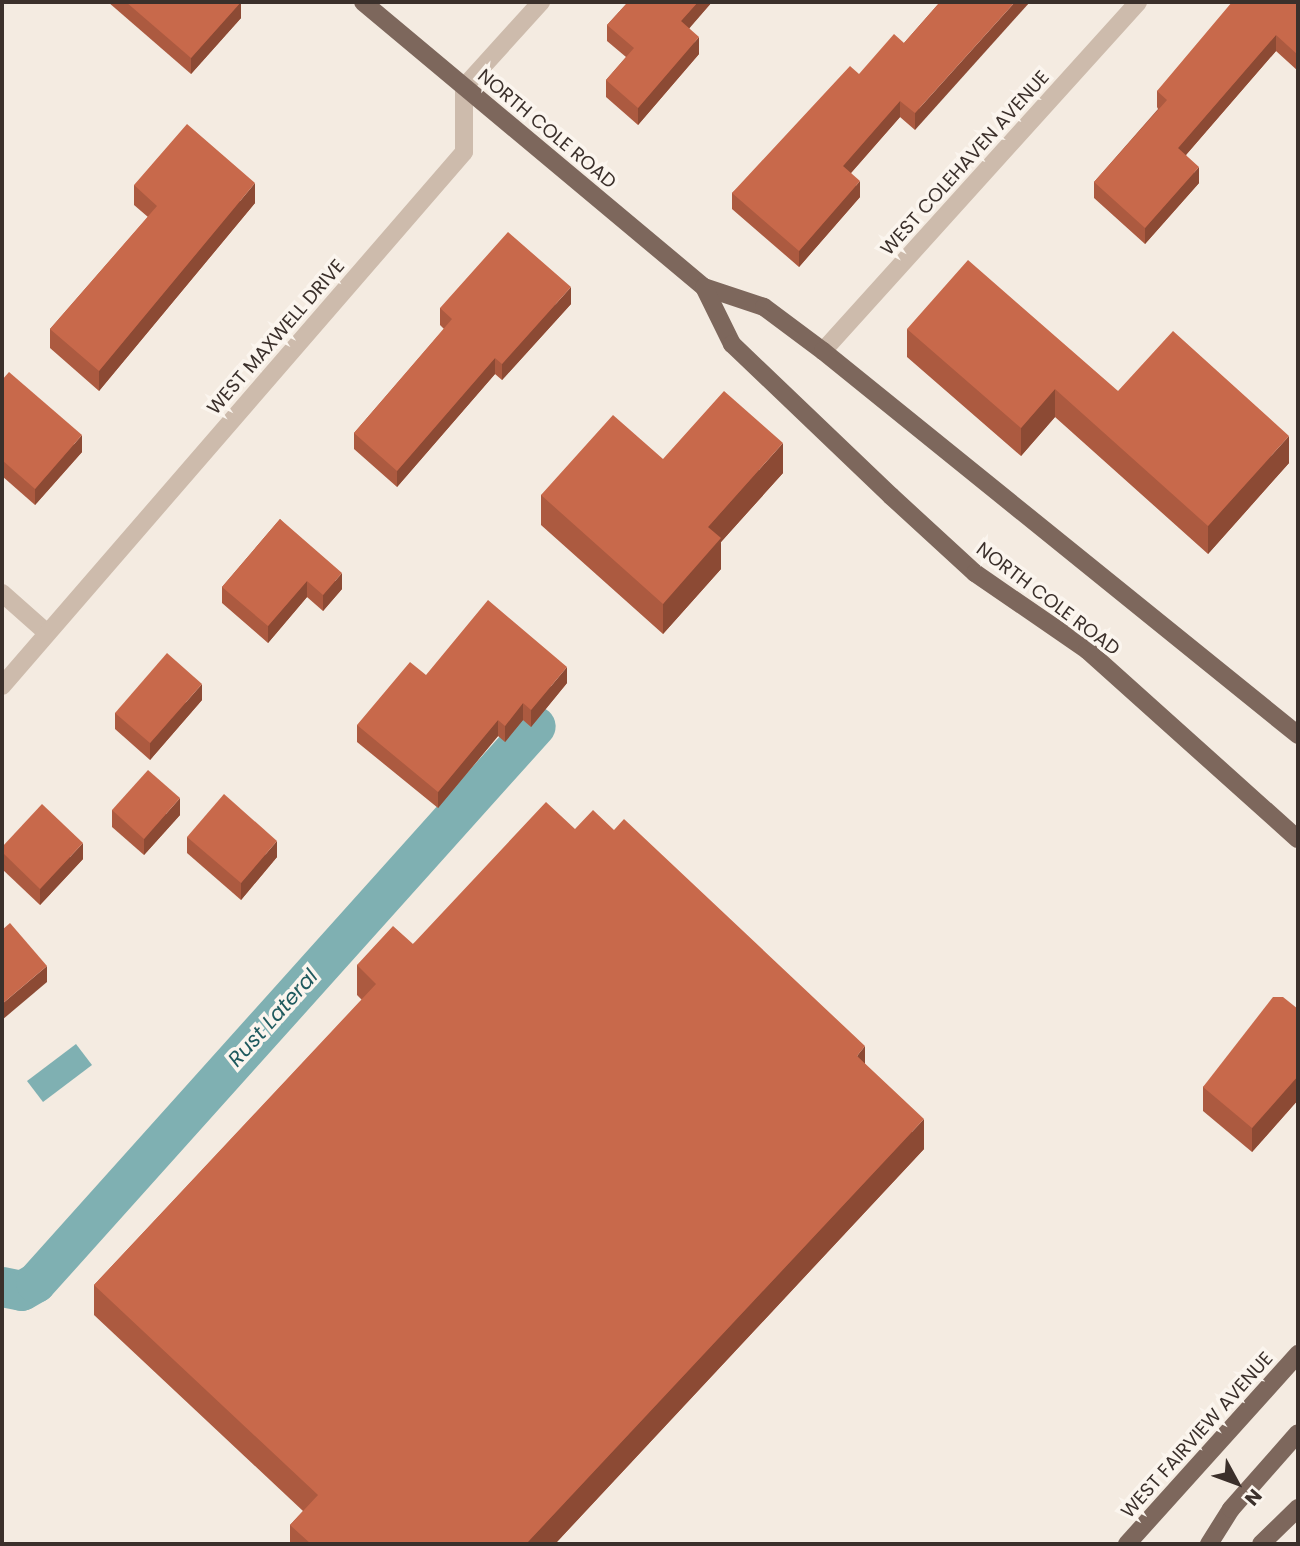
<!DOCTYPE html>
<html>
<head>
<meta charset="utf-8">
<style>
	body { margin:0 }
	#map { position:relative; width:1300px; height:1546px; overflow:hidden; background:#f4ebe1; font-family:Poppins,sans-serif }
	div>[style] { position:absolute }
	.water>* { inset:0; background:#7fb0b2 }
	.canal>* { height:40px; margin:-20px; padding:0 20px; transform-origin:20px; border-radius:20px; background:#7fb0b2 }
	.minor>* { height:18px; margin:-9px; padding:0 9px; transform-origin:9px; border-radius:9px; background:#cdbbac }
	.major>* { height:18px; margin:-9px; padding:0 9px; transform-origin:9px; border-radius:9px; background:#7d675c }
	.wall>* { inset:0; background:#ac5a40 }
	.shaded-wall>* { inset:0; background:#8c4a34 }
	.building>* { inset:0; background:#c8694b }
	span { translate:-50% -50%; white-space:nowrap; text-align:center; line-height:1.15; -webkit-text-stroke:7px #fbf5ee; paint-order:stroke }
	.street-label { font-size:19px; color:#3b302b }
	.water-label { font-size:21px; color:#1f5a5e; font-style:italic }
	.frame { position:absolute; inset:0; border:4px solid #3b302b; pointer-events:none }
	.north { position:absolute; left:1202px; top:1448px; width:70px; height:70px; -webkit-text-stroke:5px #fbf5ee; paint-order:stroke; rotate:131deg; font-size:19px; font-weight:700; line-height:28px; text-align:center; color:#3b302b }
	.north::after { content:''; display:block; margin:auto; width:24px; height:32px; background:#3b302b; clip-path:polygon(50% 0,100% 100%,50% 72%,0 100%) }
</style>
</head>
<body>
<div id="map">
	<div class="water">
		<i style="clip-path:polygon(76px 1044px,92px 1065px,43px 1102px,27px 1081px)"></i>
	</div>
	<div class="canal">
		<i style="left:2px;top:1287px;width:20px;rotate:11deg"></i>
		<i style="left:22px;top:1291px;width:16px;rotate:-30deg"></i>
		<i style="left:36px;top:1283px;width:748px;rotate:-48.09deg"></i>
	</div>
	<div class="minor">
		<i style="left:823px;top:351px;width:470px;rotate:-47.9deg"></i>
		<i style="left:2px;top:593px;width:60px;rotate:41.6deg"></i>
		<i style="left:2px;top:686px;width:706px;rotate:-49.13deg"></i>
		<i style="left:464px;top:152px;width:65px;rotate:-90deg"></i>
		<i style="left:464px;top:87px;width:115px;rotate:-47.8deg"></i>
	</div>
	<div class="major">
		<i style="left:363px;top:2px;width:444px;rotate:39.9deg"></i>
		<i style="left:704px;top:287px;width:63px;rotate:18.4deg"></i>
		<i style="left:764px;top:307px;width:74px;rotate:36.7deg"></i>
		<i style="left:823px;top:351px;width:611px;rotate:38.95deg"></i>
		<i style="left:704px;top:287px;width:64px;rotate:63.8deg"></i>
		<i style="left:732px;top:344px;width:220px;rotate:43.7deg"></i>
		<i style="left:891px;top:496px;width:114px;rotate:42.5deg"></i>
		<i style="left:975px;top:573px;width:136px;rotate:34.5deg"></i>
		<i style="left:1087px;top:650px;width:283px;rotate:41.9deg"></i>
		<i style="left:1127px;top:1544px;width:256px;rotate:-48deg"></i>
		<i style="left:1209px;top:1544px;width:41px;rotate:-57.8deg"></i>
		<i style="left:1231px;top:1509px;width:101px;rotate:-48.6deg"></i>
		<i style="left:1261px;top:1544px;width:52px;rotate:-44.2deg"></i>
	</div>
	<div class="wall">
		<i style="clip-path:polygon(108px 2px,241px 2px,241px 18px,191px 74px)"></i>
		<i style="clip-path:polygon(628px 2px,712px 2px,689px 28px,699px 54px,638px 125px,606px 97px,606px 80px,626px 57px,607px 41px,607px 25px)"></i>
		<i style="clip-path:polygon(940px 2px,915px 130px,900px 117px,851px 173px,860px 197px,799px 267px,732px 209px,732px 193px,904px 43px)"></i>
		<i style="clip-path:polygon(1298px 2px,1298px 71px,1276px 51px,1186px 155px,1199px 183px,1145px 244px,1094px 198px,1094px 182px,1158px 109px,1157px 107px,1157px 91px)"></i>
		<i style="clip-path:polygon(134px 185px,255px 203px,99px 391px,50px 348px,50px 329px,148px 217px,134px 205px)"></i>
		<i style="clip-path:polygon(571px 304px,502px 380px,495px 374px,397px 487px,354px 449px,354px 433px,444px 329px,440px 325px,440px 308px)"></i>
		<i style="clip-path:polygon(907px 329px,1118px 391px,1289px 463px,1208px 554px,1055px 417px,1021px 456px,907px 357px)"></i>
		<i style="clip-path:polygon(2px 380px,82px 452px,35px 505px,2px 476px)"></i>
		<i style="clip-path:polygon(663px 459px,783px 473px,721px 542px,721px 569px,663px 634px,541px 525px,541px 495px)"></i>
		<i style="clip-path:polygon(280px 519px,342px 589px,323px 611px,307px 597px,268px 643px,222px 603px,222px 587px)"></i>
		<i style="clip-path:polygon(567px 683px,531px 727px,523px 720px,505px 742px,498px 736px,438px 808px,357px 742px,357px 725px)"></i>
		<i style="clip-path:polygon(202px 700px,150px 760px,115px 729px,115px 713px)"></i>
		<i style="clip-path:polygon(112px 810px,180px 815px,144px 855px,112px 827px)"></i>
		<i style="clip-path:polygon(575px 829px,865px 1064px,924px 1149px,555px 1544px,290px 1544px,290px 1525px,303px 1511px,94px 1315px,94px 1285px,362px 1000px,357px 995px,357px 965px,413px 944px)"></i>
		<i style="clip-path:polygon(187px 837px,277px 857px,241px 900px,187px 853px)"></i>
		<i style="clip-path:polygon(2px 847px,83px 859px,40px 905px,2px 869px)"></i>
		<i style="clip-path:polygon(1298px 1009px,1298px 1100px,1252px 1152px,1203px 1111px,1203px 1087px)"></i>
	</div>
	<div class="shaded-wall">
		<i style="clip-path:polygon(241px 2px,241px 18px,191px 74px,191px 58px)"></i>
		<i style="clip-path:polygon(698px 2px,712px 2px,681px 38px,681px 21px)"></i>
		<i style="clip-path:polygon(1015px 2px,1030px 2px,915px 130px,915px 113px)"></i>
		<i style="clip-path:polygon(1276px 35px,1276px 51px,1178px 164px,1178px 148px)"></i>
		<i style="clip-path:polygon(699px 37px,699px 54px,638px 125px,638px 108px)"></i>
		<i style="clip-path:polygon(900px 101px,900px 117px,843px 182px,843px 166px)"></i>
		<i style="clip-path:polygon(1199px 167px,1199px 183px,1145px 244px,1145px 228px)"></i>
		<i style="clip-path:polygon(860px 181px,860px 197px,799px 267px,799px 251px)"></i>
		<i style="clip-path:polygon(255px 183px,255px 203px,99px 391px,99px 371px)"></i>
		<i style="clip-path:polygon(571px 287px,571px 304px,502px 380px,502px 364px)"></i>
		<i style="clip-path:polygon(495px 358px,495px 374px,397px 487px,397px 471px)"></i>
		<i style="clip-path:polygon(1055px 389px,1055px 417px,1021px 456px,1021px 428px)"></i>
		<i style="clip-path:polygon(82px 435px,82px 452px,35px 505px,35px 489px)"></i>
		<i style="clip-path:polygon(1289px 436px,1289px 463px,1208px 554px,1208px 526px)"></i>
		<i style="clip-path:polygon(783px 443px,783px 473px,721px 542px,721px 569px,663px 634px,663px 604px,708px 527px)"></i>
		<i style="clip-path:polygon(342px 573px,342px 589px,323px 611px,323px 595px)"></i>
		<i style="clip-path:polygon(307px 581px,307px 597px,268px 643px,268px 626px)"></i>
		<i style="clip-path:polygon(567px 667px,567px 683px,531px 727px,531px 710px)"></i>
		<i style="clip-path:polygon(202px 684px,202px 700px,150px 760px,150px 743px)"></i>
		<i style="clip-path:polygon(523px 703px,523px 720px,505px 742px,505px 726px)"></i>
		<i style="clip-path:polygon(498px 720px,498px 736px,438px 808px,438px 792px)"></i>
		<i style="clip-path:polygon(180px 798px,180px 815px,144px 855px,144px 839px)"></i>
		<i style="clip-path:polygon(277px 841px,277px 857px,241px 900px,241px 883px)"></i>
		<i style="clip-path:polygon(83px 843px,83px 859px,40px 905px,40px 889px)"></i>
		<i style="clip-path:polygon(47px 966px,47px 982px,2px 1020px,2px 1004px)"></i>
		<i style="clip-path:polygon(865px 1046px,865px 1077px,857px 1056px)"></i>
		<i style="clip-path:polygon(1298px 1076px,1298px 1100px,1252px 1152px,1252px 1128px)"></i>
		<i style="clip-path:polygon(924px 1119px,924px 1149px,555px 1544px,526px 1544px)"></i>
	</div>
	<div class="building">
		<i style="clip-path:polygon(126px 2px,241px 2px,191px 58px)"></i>
		<i style="clip-path:polygon(628px 2px,698px 2px,681px 21px,699px 37px,638px 108px,606px 80px,634px 48px,607px 25px)"></i>
		<i style="clip-path:polygon(940px 2px,1015px 2px,915px 113px,900px 101px,843px 166px,860px 181px,799px 251px,732px 193px,850px 66px,859px 74px,894px 34px,904px 43px)"></i>
		<i style="clip-path:polygon(1232px 2px,1298px 2px,1298px 55px,1276px 35px,1178px 148px,1199px 167px,1145px 228px,1094px 182px,1167px 100px,1157px 91px)"></i>
		<i style="clip-path:polygon(187px 124px,255px 183px,99px 371px,50px 329px,157px 206px,134px 185px)"></i>
		<i style="clip-path:polygon(508px 232px,571px 287px,502px 364px,495px 358px,397px 471px,354px 433px,452px 319px,440px 308px)"></i>
		<i style="clip-path:polygon(968px 260px,1118px 391px,1173px 331px,1289px 436px,1208px 526px,1055px 389px,1021px 428px,907px 329px)"></i>
		<i style="clip-path:polygon(9px 372px,82px 435px,35px 489px,2px 460px,2px 380px)"></i>
		<i style="clip-path:polygon(724px 391px,783px 443px,708px 527px,721px 538px,663px 604px,541px 495px,613px 415px,663px 459px)"></i>
		<i style="clip-path:polygon(280px 519px,342px 573px,323px 595px,307px 581px,268px 626px,222px 587px)"></i>
		<i style="clip-path:polygon(488px 600px,567px 667px,531px 710px,523px 703px,505px 726px,498px 720px,438px 792px,357px 725px,410px 662px,426px 675px)"></i>
		<i style="clip-path:polygon(167px 653px,202px 684px,150px 743px,115px 713px)"></i>
		<i style="clip-path:polygon(148px 770px,180px 798px,144px 839px,112px 810px)"></i>
		<i style="clip-path:polygon(224px 794px,277px 841px,241px 883px,187px 837px)"></i>
		<i style="clip-path:polygon(546px 802px,575px 829px,593px 810px,614px 830px,624px 819px,865px 1046px,857px 1056px,924px 1119px,526px 1544px,311px 1544px,290px 1525px,318px 1495px,94px 1285px,376px 984px,357px 965px,393px 926px,413px 944px)"></i>
		<i style="clip-path:polygon(42px 804px,83px 843px,40px 889px,2px 852px,2px 847px)"></i>
		<i style="clip-path:polygon(10px 923px,47px 966px,2px 1004px,2px 930px)"></i>
		<i style="clip-path:polygon(1273px 997px,1283px 997px,1298px 1009px,1298px 1076px,1252px 1128px,1203px 1087px)"></i>
	</div>
	<div class="street-label">
		<span style="left:547px;top:129px;rotate:40deg">NORTH COLE ROAD</span>
		<span style="left:965px;top:163px;rotate:-48deg">WEST COLEHAVEN AVENUE</span>
		<span style="left:276px;top:337px;rotate:-49deg">WEST MAXWELL DRIVE</span>
		<span style="left:1048px;top:599px;rotate:37deg">NORTH COLE ROAD</span>
		<span style="left:1197px;top:1435px;rotate:-48deg">WEST FAIRVIEW AVENUE</span>
	</div>
	<div class="water-label">
		<span style="left:273px;top:1018px;rotate:-48deg">Rust Lateral</span>
	</div>
	<div class="frame"></div>
	<div class="north">N</div>
</div>
</body>
</html>
